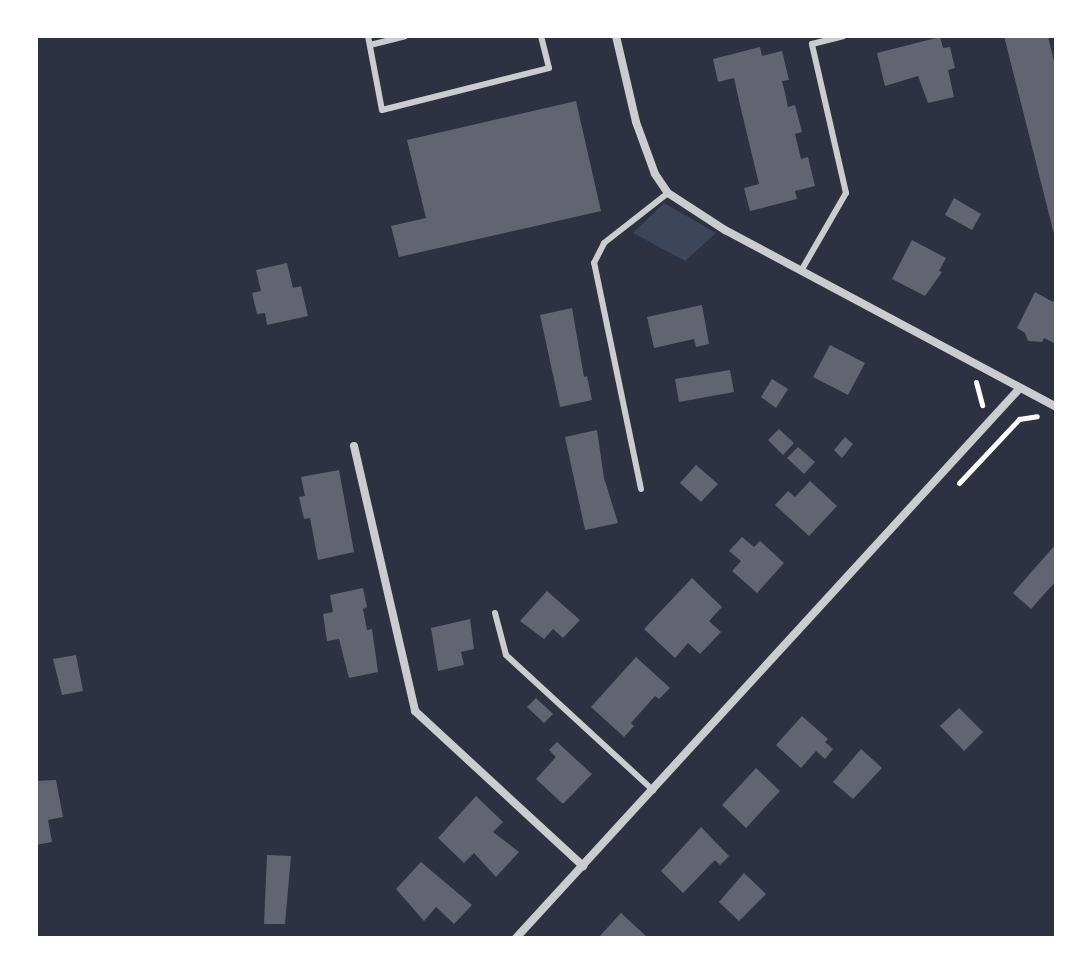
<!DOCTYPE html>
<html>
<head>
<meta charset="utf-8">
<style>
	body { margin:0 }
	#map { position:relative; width:1092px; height:974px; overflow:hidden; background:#2d3142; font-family:"Open Sans",sans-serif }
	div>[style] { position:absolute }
	.green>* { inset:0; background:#3c4559 }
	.building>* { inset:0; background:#626471 }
	.path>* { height:5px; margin:-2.5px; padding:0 2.5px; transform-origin:2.5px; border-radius:2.5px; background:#fff }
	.service>* { height:6px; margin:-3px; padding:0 3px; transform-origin:3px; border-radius:3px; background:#caccd0 }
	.minor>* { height:8px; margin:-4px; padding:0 4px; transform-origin:4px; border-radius:4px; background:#caccd0 }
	span { translate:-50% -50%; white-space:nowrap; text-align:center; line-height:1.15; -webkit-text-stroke:6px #fff; paint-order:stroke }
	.frame { position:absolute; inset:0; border:38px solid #fff; pointer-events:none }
</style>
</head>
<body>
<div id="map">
	<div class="green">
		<i style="clip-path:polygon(664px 203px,716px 233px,685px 261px,633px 233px)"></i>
	</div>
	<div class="building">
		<i style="clip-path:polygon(1004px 36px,1048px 36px,1056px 70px,1056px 242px)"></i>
		<i style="clip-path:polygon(940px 37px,943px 48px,950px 47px,955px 68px,948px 70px,954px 97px,928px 103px,918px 76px,885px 86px,877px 53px)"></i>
		<i style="clip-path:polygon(760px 47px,762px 56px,782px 51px,789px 80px,782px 81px,785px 93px,788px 107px,795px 105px,802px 132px,795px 134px,801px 159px,808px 157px,815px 186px,795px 191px,797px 199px,750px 211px,744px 188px,759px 184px,740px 105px,734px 78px,718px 82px,713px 59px)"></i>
		<i style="clip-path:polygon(576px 101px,601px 211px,399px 257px,391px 226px,426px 218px,407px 140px)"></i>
		<i style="clip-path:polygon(954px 198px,981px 214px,972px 230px,945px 215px)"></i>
		<i style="clip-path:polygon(912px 240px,946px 258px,939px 271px,942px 272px,925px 296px,892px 279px)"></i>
		<i style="clip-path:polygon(287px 263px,293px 288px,301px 286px,308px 316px,267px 325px,265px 313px,257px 314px,252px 293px,261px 291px,256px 270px)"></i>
		<i style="clip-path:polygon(1035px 292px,1053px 302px,1056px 297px,1056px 344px,1044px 338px,1042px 342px,1028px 341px,1025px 333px,1017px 328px)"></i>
		<i style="clip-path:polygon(702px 305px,709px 344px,696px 347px,694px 339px,654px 348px,647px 317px)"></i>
		<i style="clip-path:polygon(572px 308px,584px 377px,587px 376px,592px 400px,560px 407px,540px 315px)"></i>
		<i style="clip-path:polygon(830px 345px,865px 363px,848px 395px,813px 377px)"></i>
		<i style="clip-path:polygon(730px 370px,734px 392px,679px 402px,675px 379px)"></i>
		<i style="clip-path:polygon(772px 379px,788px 389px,776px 408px,761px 397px)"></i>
		<i style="clip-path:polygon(779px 429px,794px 443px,783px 455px,768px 440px)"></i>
		<i style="clip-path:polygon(597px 430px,604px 478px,618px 523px,585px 530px,565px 437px)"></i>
		<i style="clip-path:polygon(845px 437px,853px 444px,842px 458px,834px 450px)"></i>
		<i style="clip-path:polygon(798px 447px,815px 462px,804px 474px,787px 458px)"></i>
		<i style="clip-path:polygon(696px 465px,718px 484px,701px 502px,680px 483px)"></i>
		<i style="clip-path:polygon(339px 470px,354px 552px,318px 560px,310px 518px,304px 519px,299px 497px,305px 496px,301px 477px)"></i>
		<i style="clip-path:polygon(810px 481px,837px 506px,809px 536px,775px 505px,788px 491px,795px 497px)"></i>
		<i style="clip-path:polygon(742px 537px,754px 547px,760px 541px,784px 563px,757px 593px,732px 571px,741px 561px,729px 551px)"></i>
		<i style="clip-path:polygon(1056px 544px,1056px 581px,1031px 609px,1013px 593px)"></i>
		<i style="clip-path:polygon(692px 578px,722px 607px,709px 621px,721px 632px,700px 654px,688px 643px,675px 658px,644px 629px)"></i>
		<i style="clip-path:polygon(363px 588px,367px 607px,363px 609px,367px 630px,372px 629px,378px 672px,349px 678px,339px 639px,327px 641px,323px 614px,333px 612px,330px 595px)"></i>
		<i style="clip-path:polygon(547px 591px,580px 620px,563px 638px,553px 629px,544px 639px,520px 621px)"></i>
		<i style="clip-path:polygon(470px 619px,474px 649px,461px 652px,464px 665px,438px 671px,431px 628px)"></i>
		<i style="clip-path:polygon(76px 655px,83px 691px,62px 695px,53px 659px)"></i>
		<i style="clip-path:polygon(636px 657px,670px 688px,659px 699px,655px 696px,631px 723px,634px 726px,624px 737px,591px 707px)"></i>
		<i style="clip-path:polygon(536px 698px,553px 714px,544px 723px,527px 707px)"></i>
		<i style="clip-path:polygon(959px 708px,983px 732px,964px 751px,940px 726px)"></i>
		<i style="clip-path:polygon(802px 716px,828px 739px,825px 742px,833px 749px,825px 759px,816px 751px,801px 768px,776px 745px)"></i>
		<i style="clip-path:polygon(557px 742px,592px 774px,563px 804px,536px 779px,556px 757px,549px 750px)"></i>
		<i style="clip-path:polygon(861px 749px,882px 768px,853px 799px,833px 782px)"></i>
		<i style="clip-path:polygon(756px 768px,780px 791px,746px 828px,722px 805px)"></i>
		<i style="clip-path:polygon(56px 780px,63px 817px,48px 820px,52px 842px,36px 845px,36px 781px)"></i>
		<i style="clip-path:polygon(476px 796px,503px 822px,493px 832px,519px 852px,496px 877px,474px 853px,464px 863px,438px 838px)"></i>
		<i style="clip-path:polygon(701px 827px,729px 856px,720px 865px,715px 860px,683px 893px,661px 871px)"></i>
		<i style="clip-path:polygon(267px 855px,291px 856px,285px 924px,264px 924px)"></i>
		<i style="clip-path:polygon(421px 862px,472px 905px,454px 924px,436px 907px,424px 921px,396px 889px)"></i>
		<i style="clip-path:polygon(744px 873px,766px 894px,739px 921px,719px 902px)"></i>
		<i style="clip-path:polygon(621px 913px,648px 938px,598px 938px)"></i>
	</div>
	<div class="path">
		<i style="left:976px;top:382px;width:24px;rotate:75deg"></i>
		<i style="left:959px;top:483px;width:88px;rotate:-46.8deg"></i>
		<i style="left:1019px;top:419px;width:18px;rotate:-9deg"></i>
	</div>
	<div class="service">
		<i style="left:368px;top:36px;width:75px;rotate:79.3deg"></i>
		<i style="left:382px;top:110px;width:172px;rotate:-14.1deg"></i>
		<i style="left:549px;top:68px;width:33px;rotate:-104deg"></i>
		<i style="left:370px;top:45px;width:36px;rotate:-14deg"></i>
		<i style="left:801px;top:271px;width:90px;rotate:-60deg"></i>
		<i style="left:846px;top:193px;width:153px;rotate:-102.9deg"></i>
		<i style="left:812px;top:44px;width:32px;rotate:-14deg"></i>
		<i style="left:641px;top:489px;width:231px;rotate:-101.7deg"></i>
		<i style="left:594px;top:263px;width:22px;rotate:-63deg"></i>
		<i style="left:604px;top:243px;width:81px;rotate:-38deg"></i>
		<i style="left:495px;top:613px;width:43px;rotate:75.3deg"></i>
		<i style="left:506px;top:655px;width:200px;rotate:42.6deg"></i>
	</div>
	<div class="minor">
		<i style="left:616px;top:36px;width:88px;rotate:76.9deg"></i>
		<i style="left:636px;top:122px;width:55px;rotate:69.9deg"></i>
		<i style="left:655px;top:174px;width:23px;rotate:56deg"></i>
		<i style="left:668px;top:193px;width:68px;rotate:33deg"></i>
		<i style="left:725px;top:230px;width:375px;rotate:28.1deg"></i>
		<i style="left:354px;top:446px;width:272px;rotate:77deg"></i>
		<i style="left:415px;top:711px;width:229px;rotate:42.7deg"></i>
		<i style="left:516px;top:938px;width:745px;rotate:-47.5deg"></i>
	</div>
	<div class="frame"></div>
</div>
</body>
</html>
